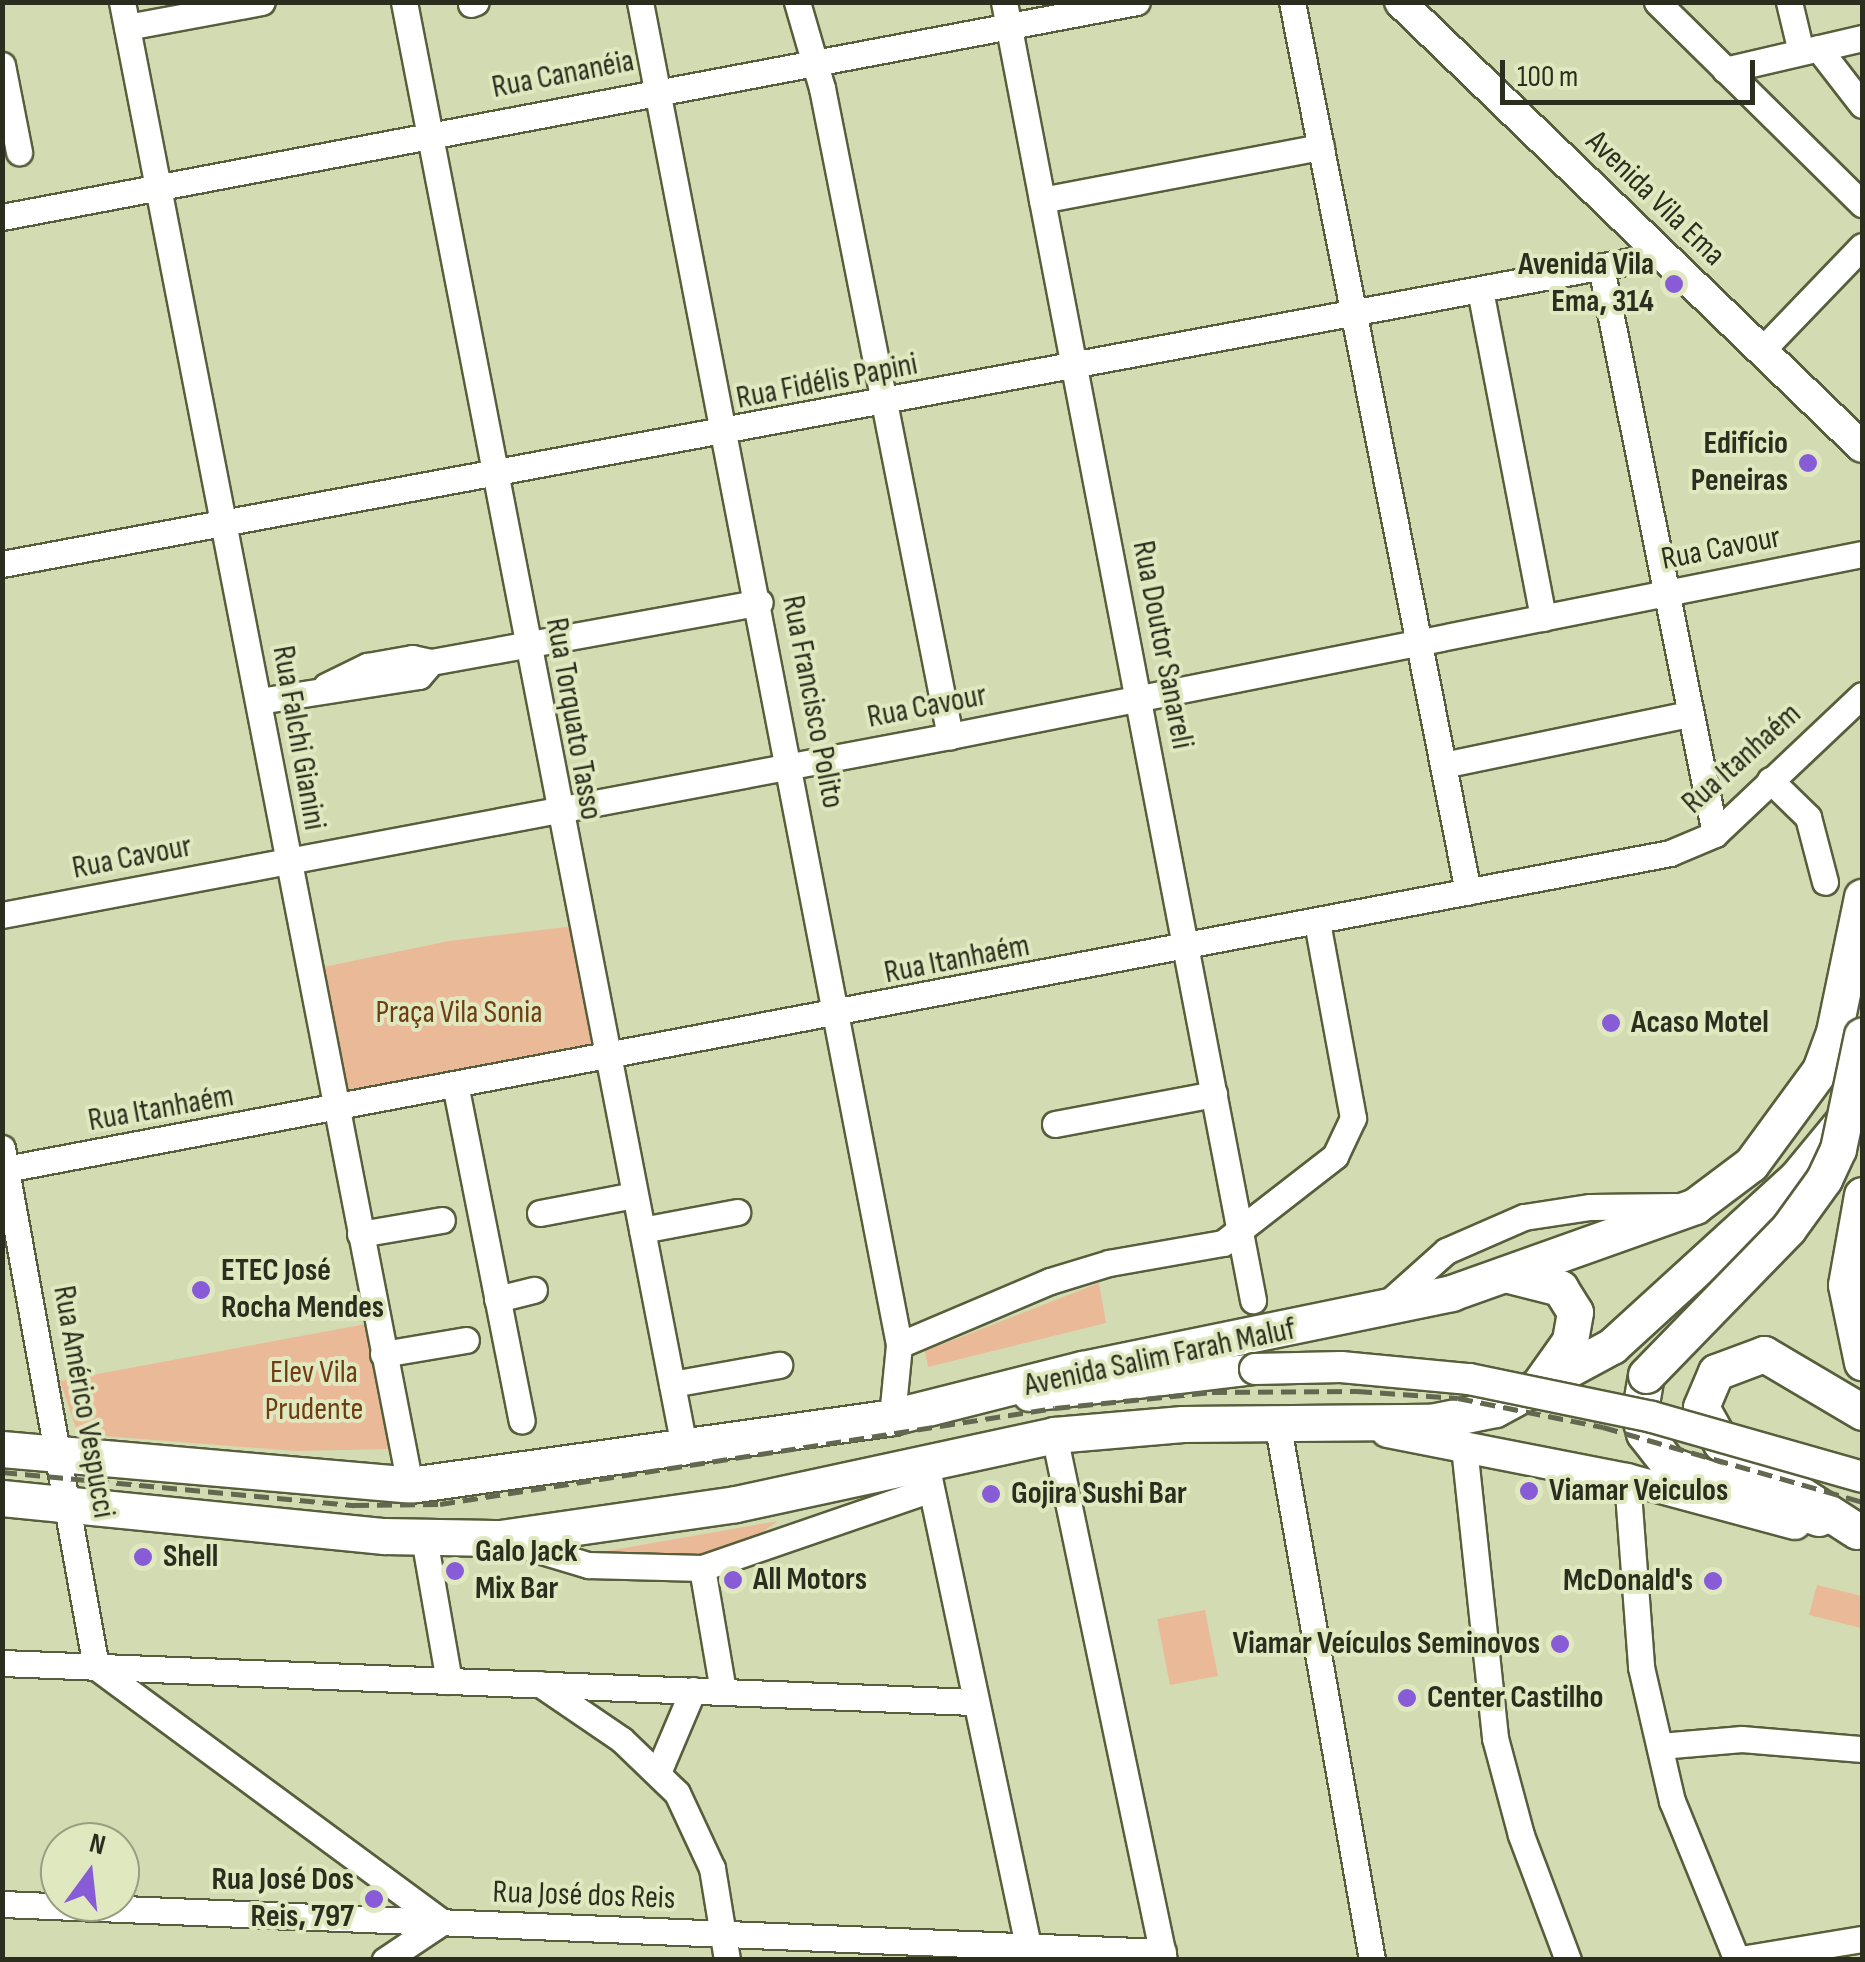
<!DOCTYPE html>
<html>
<head>
<meta charset="utf-8">
<style>
	body { margin:0 }
	#map { position:relative; width:1865px; height:1962px; overflow:hidden; background:#d3dbb3; font-family:"Sofia Sans Condensed",sans-serif }
	div>[style] { position:absolute }
	.green>* { inset:0; background:#eaba98 }
	.roads { filter:drop-shadow(2px 0 #575e3b) drop-shadow(-2px 0 #575e3b) drop-shadow(0 2px #575e3b) drop-shadow(0 -2px #575e3b) }
	.minor>* { height:25px; margin:-12.5px; padding:0 12.5px; transform-origin:12.5px; border-radius:12.5px; background:#fff }
	.major>* { height:30px; margin:-15px; padding:0 15px; transform-origin:15px; border-radius:15px; background:#fff }
	.highway>* { height:35px; margin:-17.5px; padding:0 17.5px; transform-origin:17.5px; border-radius:17.5px; background:#fff }
	.rail>* { height:5px; margin-top:-2.5px; transform-origin:0; background:repeating-linear-gradient(90deg,#62674f 0 15px,transparent 0 23px) }
	.bridges { filter:drop-shadow(2px 0 #575e3b) drop-shadow(-2px 0 #575e3b) drop-shadow(0 2px #575e3b) drop-shadow(0 -2px #575e3b) }
	.major-bridge>* { height:30px; margin:-15px; padding:0 15px; transform-origin:15px; border-radius:15px; background:#fff }
	.highway-bridge>* { height:35px; margin:-17.5px; padding:0 17.5px; transform-origin:17.5px; border-radius:17.5px; background:#fff }
	.dots>* { width:28px; height:28px; translate:-50% -50%; box-sizing:border-box; border:5px solid #e0e8c0; border-radius:50% }
	span { translate:-50% -50%; white-space:nowrap; text-align:center; line-height:1.15; -webkit-text-stroke:8px #e0e8c0; paint-order:stroke }
	.street-label { font-size:32px; color:#2b2e1e }
	.poi-label { font-size:32px; color:#2b2e1e; font-weight:700 }
	.right { translate:-100% -50%; text-align:right }
	.left { translate:0 -50%; text-align:left }
	.park-label { font-size:32px; color:#6f3d11 }
	.frame { position:absolute; inset:0; border:5px solid #2b2e1e; pointer-events:none }
	.north { position:absolute; left:40px; top:1822px; width:100px; height:100px; box-sizing:border-box; background:#e0e8c0; border:2px solid #989e7f; border-radius:50%; rotate:15deg; font-size:28px; font-weight:700; line-height:40px; text-align:center; color:#2b2e1e }
	.north::after { content:''; display:block; margin:auto; width:35px; height:45px; background:#885cd6; clip-path:polygon(50% 0,100% 100%,50% 72%,0 100%) }
	.scale { position:absolute; left:1500px; top:60px; width:255px; height:45px; box-sizing:border-box; border:5px solid #2b2e1e; border-top:0; padding-left:12px; font-size:30px; line-height:35px; white-space:nowrap; color:#2b2e1e; -webkit-text-stroke:8px #e0e8c0; paint-order:stroke }
</style>
</head>
<body>
<div id="map">
	<div class="green">
		<i style="clip-path:polygon(574px 926px,600px 1061px,337px 1110px,309px 970px,449px 941px)"></i>
		<i style="clip-path:polygon(1099px 1283px,1106px 1323px,928px 1367px,925px 1351px)"></i>
		<i style="clip-path:polygon(366px 1324px,392px 1449px,296px 1451px,78px 1434px,60px 1381px)"></i>
		<i style="clip-path:polygon(778px 1521px,732px 1553px,670px 1560px,607px 1551px)"></i>
		<i style="clip-path:polygon(1817px 1585px,1862px 1596px,1861px 1628px,1809px 1615px)"></i>
		<i style="clip-path:polygon(1205px 1610px,1218px 1676px,1170px 1685px,1157px 1619px)"></i>
	</div>
	<div class="roads">
		<div class="minor">
			<i style="left:122px;top:2px;width:1511px;rotate:79.01deg"></i>
			<i style="left:404px;top:2px;width:1472px;rotate:79.03deg"></i>
			<i style="left:640px;top:2px;width:1368px;rotate:79.08deg"></i>
			<i style="left:899px;top:1345px;width:72px;rotate:95.6deg"></i>
			<i style="left:797px;top:2px;width:90px;rotate:73.8deg"></i>
			<i style="left:822px;top:88px;width:661px;rotate:78.83deg"></i>
			<i style="left:1004px;top:2px;width:1322px;rotate:79.14deg"></i>
			<i style="left:1292px;top:2px;width:907px;rotate:78.81deg"></i>
			<i style="left:1657px;top:2px;width:288px;rotate:44.6deg"></i>
			<i style="left:1789px;top:2px;width:51px;rotate:76.5deg"></i>
			<i style="left:471px;top:4px;width:5px;rotate:-22deg"></i>
			<i style="left:127px;top:27px;width:137px;rotate:-10.5deg"></i>
			<i style="left:1818px;top:48px;width:72px;rotate:52.3deg"></i>
			<i style="left:2px;top:65px;width:89px;rotate:78.9deg"></i>
			<i style="left:1725px;top:70px;width:141px;rotate:-13.1deg"></i>
			<i style="left:1042px;top:200px;width:284px;rotate:-10.8deg"></i>
			<i style="left:2px;top:217px;width:1155px;rotate:-10.73deg"></i>
			<i style="left:1601px;top:267px;width:578px;rotate:78.63deg"></i>
			<i style="left:1480px;top:290px;width:334px;rotate:79.1deg"></i>
			<i style="left:1762px;top:350px;width:144px;rotate:-46.1deg"></i>
			<i style="left:2px;top:564px;width:1689px;rotate:-10.54deg"></i>
			<i style="left:326px;top:686px;width:46px;rotate:-26deg"></i>
			<i style="left:367px;top:666px;width:46px;rotate:-10.1deg"></i>
			<i style="left:412px;top:658px;width:19px;rotate:12deg"></i>
			<i style="left:431px;top:662px;width:334px;rotate:-10.3deg"></i>
			<i style="left:259px;top:701px;width:162px;rotate:-8.9deg"></i>
			<i style="left:419px;top:676px;width:18px;rotate:-49deg"></i>
			<i style="left:1443px;top:765px;width:251px;rotate:-11.7deg"></i>
			<i style="left:1770px;top:780px;width:53px;rotate:44.2deg"></i>
			<i style="left:1808px;top:817px;width:67px;rotate:75.3deg"></i>
			<i style="left:2px;top:915px;width:965px;rotate:-10.69deg"></i>
			<i style="left:950px;top:736px;width:930px;rotate:-11.29deg"></i>
			<i style="left:456px;top:1089px;width:338px;rotate:78.8deg"></i>
			<i style="left:1055px;top:1124px;width:162px;rotate:-10.7deg"></i>
			<i style="left:2px;top:1148px;width:527px;rotate:79.73deg"></i>
			<i style="left:6px;top:1169px;width:1694px;rotate:-10.75deg"></i>
			<i style="left:1670px;top:853px;width:49px;rotate:-22.9deg"></i>
			<i style="left:1715px;top:834px;width:202px;rotate:-43.4deg"></i>
			<i style="left:540px;top:1213px;width:96px;rotate:-10.8deg"></i>
			<i style="left:642px;top:1230px;width:97px;rotate:-10.7deg"></i>
			<i style="left:360px;top:1234px;width:83px;rotate:-9.7deg"></i>
			<i style="left:497px;top:1299px;width:38px;rotate:-14deg"></i>
			<i style="left:1381px;top:1309px;width:87px;rotate:-41.7deg"></i>
			<i style="left:1446px;top:1251px;width:85px;rotate:-23.6deg"></i>
			<i style="left:1524px;top:1217px;width:67px;rotate:-8.6deg"></i>
			<i style="left:1590px;top:1207px;width:85px;rotate:-0.7deg"></i>
			<i style="left:899px;top:1345px;width:164px;rotate:-23deg"></i>
			<i style="left:1050px;top:1281px;width:62px;rotate:-17deg"></i>
			<i style="left:1109px;top:1263px;width:116px;rotate:-10deg"></i>
			<i style="left:1223px;top:1243px;width:142px;rotate:-37.8deg"></i>
			<i style="left:1335px;top:1156px;width:42px;rotate:-64.7deg"></i>
			<i style="left:1353px;top:1118px;width:199px;rotate:-100.4deg"></i>
			<i style="left:383px;top:1354px;width:84px;rotate:-9.6deg"></i>
			<i style="left:672px;top:1384px;width:109px;rotate:-10.1deg"></i>
			<i style="left:1277px;top:1421px;width:547px;rotate:80deg"></i>
			<i style="left:1054px;top:1435px;width:536px;rotate:78.17deg"></i>
			<i style="left:1464px;top:1447px;width:293px;rotate:83.9deg"></i>
			<i style="left:1495px;top:1738px;width:100px;rotate:75deg"></i>
			<i style="left:1521px;top:1835px;width:134px;rotate:69.4deg"></i>
			<i style="left:925px;top:1459px;width:512px;rotate:78.05deg"></i>
			<i style="left:1627px;top:1479px;width:189px;rotate:85.7deg"></i>
			<i style="left:1641px;top:1667px;width:138px;rotate:77deg"></i>
			<i style="left:1672px;top:1801px;width:172px;rotate:67.8deg"></i>
			<i style="left:424px;top:1538px;width:145px;rotate:80.1deg"></i>
			<i style="left:505px;top:1540px;width:87px;rotate:16.8deg"></i>
			<i style="left:588px;top:1565px;width:114px;rotate:1.5deg"></i>
			<i style="left:702px;top:1568px;width:242px;rotate:-19deg"></i>
			<i style="left:702px;top:1568px;width:125px;rotate:80.3deg"></i>
			<i style="left:2px;top:1663px;width:974px;rotate:2.3deg"></i>
			<i style="left:96px;top:1667px;width:430px;rotate:36.4deg"></i>
			<i style="left:442px;top:1922px;width:69px;rotate:146.3deg"></i>
			<i style="left:540px;top:1684px;width:99px;rotate:34.3deg"></i>
			<i style="left:622px;top:1740px;width:76px;rotate:43.9deg"></i>
			<i style="left:677px;top:1793px;width:83px;rotate:65deg"></i>
			<i style="left:712px;top:1868px;width:93px;rotate:80.7deg"></i>
			<i style="left:1660px;top:1746px;width:82px;rotate:-4.9deg"></i>
			<i style="left:1742px;top:1739px;width:120px;rotate:4.8deg"></i>
			<i style="left:659px;top:1770px;width:87px;rotate:-67deg"></i>
			<i style="left:2px;top:1904px;width:1162px;rotate:2.37deg"></i>
			<i style="left:1735px;top:1960px;width:129px;rotate:-9.4deg"></i>
		</div>
		<div class="major">
			<i style="left:1400px;top:2px;width:641px;rotate:43.93deg"></i>
			<i style="left:1029px;top:1396px;width:228px;rotate:-6.8deg"></i>
			<i style="left:1387px;top:1432px;width:245px;rotate:11.1deg"></i>
			<i style="left:1627px;top:1479px;width:174px;rotate:15deg"></i>
		</div>
		<div class="highway">
			<i style="left:1862px;top:1195px;width:91px;rotate:100.1deg"></i>
			<i style="left:1846px;top:1285px;width:79px;rotate:78.3deg"></i>
			<i style="left:1509px;top:1275px;width:53px;rotate:14.3deg"></i>
			<i style="left:1560px;top:1288px;width:28px;rotate:58deg"></i>
			<i style="left:1575px;top:1312px;width:29px;rotate:100deg"></i>
			<i style="left:1570px;top:1341px;width:52px;rotate:125.5deg"></i>
			<i style="left:1646px;top:1375px;width:41px;rotate:99.9deg"></i>
			<i style="left:1639px;top:1415px;width:19px;rotate:74deg"></i>
			<i style="left:1644px;top:1433px;width:39px;rotate:52deg"></i>
			<i style="left:1668px;top:1464px;width:160px;rotate:19.7deg"></i>
			<i style="left:2px;top:1449px;width:410px;rotate:5deg"></i>
			<i style="left:410px;top:1485px;width:487px;rotate:-8deg"></i>
			<i style="left:892px;top:1417px;width:196px;rotate:-14.2deg"></i>
			<i style="left:1082px;top:1369px;width:377px;rotate:-11.6deg"></i>
			<i style="left:1451px;top:1293px;width:259px;rotate:-19.6deg"></i>
			<i style="left:1695px;top:1206px;width:70px;rotate:-36.9deg"></i>
			<i style="left:1751px;top:1164px;width:117px;rotate:-53.7deg"></i>
			<i style="left:1820px;top:1070px;width:40px;rotate:-69.8deg"></i>
			<i style="left:1834px;top:1032px;width:138px;rotate:-78.3deg"></i>
			<i style="left:2px;top:1498px;width:384px;rotate:5.7deg"></i>
			<i style="left:384px;top:1536px;width:116px;rotate:1deg"></i>
			<i style="left:500px;top:1538px;width:238px;rotate:-8.2deg"></i>
			<i style="left:736px;top:1504px;width:325px;rotate:-12.2deg"></i>
			<i style="left:1054px;top:1435px;width:129px;rotate:-4.9deg"></i>
			<i style="left:1183px;top:1424px;width:248px;rotate:-0.5deg"></i>
			<i style="left:1431px;top:1422px;width:65px;rotate:-11.5deg"></i>
			<i style="left:1495px;top:1409px;width:133px;rotate:-28.3deg"></i>
			<i style="left:1612px;top:1346px;width:252px;rotate:-42.4deg"></i>
			<i style="left:1798px;top:1176px;width:74px;rotate:-50.5deg"></i>
			<i style="left:1857px;top:1531px;width:162px;rotate:-147.1deg"></i>
			<i style="left:1721px;top:1443px;width:41px;rotate:-119.1deg"></i>
			<i style="left:1701px;top:1407px;width:38px;rotate:-67deg"></i>
			<i style="left:1716px;top:1372px;width:51px;rotate:-20.6deg"></i>
			<i style="left:1764px;top:1354px;width:114px;rotate:30.6deg"></i>
		</div>
	</div>
	<div class="rail">
		<i style="left:2px;top:1472px;width:354px;rotate:5.4deg"></i>
		<i style="left:354px;top:1505px;width:86px;rotate:-0.7deg"></i>
		<i style="left:440px;top:1504px;width:622px;rotate:-8.87deg"></i>
		<i style="left:1055px;top:1408px;width:158px;rotate:-5.8deg"></i>
		<i style="left:1212px;top:1392px;width:145px;rotate:-0.4deg"></i>
		<i style="left:1357px;top:1391px;width:101px;rotate:4deg"></i>
		<i style="left:1458px;top:1398px;width:148px;rotate:11.3deg"></i>
		<i style="left:1603px;top:1427px;width:270px;rotate:16.1deg"></i>
	</div>
	<div class="bridges">
		<div class="major-bridge">
			<i style="left:1255px;top:1369px;width:86px;rotate:-1.3deg"></i>
			<i style="left:1341px;top:1367px;width:129px;rotate:5.4deg"></i>
			<i style="left:1469px;top:1379px;width:187px;rotate:11.7deg"></i>
			<i style="left:1652px;top:1417px;width:218px;rotate:15.9deg"></i>
		</div>
		<div class="highway-bridge">
			<i style="left:1646px;top:1375px;width:204px;rotate:-45.8deg"></i>
			<i style="left:1788px;top:1229px;width:62px;rotate:-54.2deg"></i>
			<i style="left:1824px;top:1179px;width:33px;rotate:-65deg"></i>
			<i style="left:1838px;top:1149px;width:116px;rotate:-78.1deg"></i>
		</div>
	</div>
	<div class="dots">
		<i style="left:1674px;top:284px;background:#885cd6"></i>
		<i style="left:1808px;top:463px;background:#885cd6"></i>
		<i style="left:1611px;top:1023px;background:#885cd6"></i>
		<i style="left:201px;top:1290px;background:#885cd6"></i>
		<i style="left:1529px;top:1491px;background:#885cd6"></i>
		<i style="left:991px;top:1494px;background:#885cd6"></i>
		<i style="left:143px;top:1557px;background:#885cd6"></i>
		<i style="left:455px;top:1571px;background:#885cd6"></i>
		<i style="left:733px;top:1580px;background:#885cd6"></i>
		<i style="left:1713px;top:1581px;background:#885cd6"></i>
		<i style="left:1560px;top:1644px;background:#885cd6"></i>
		<i style="left:1407px;top:1698px;background:#885cd6"></i>
		<i style="left:374px;top:1899px;background:#885cd6"></i>
	</div>
	<div class="street-label">
		<span style="left:563px;top:75px;rotate:-11deg">Rua Cananéia</span>
		<span style="left:1655px;top:199px;rotate:44deg">Avenida Vila Ema</span>
		<span style="left:827px;top:382px;rotate:-11deg">Rua Fidélis Papini</span>
		<span style="left:1721px;top:549px;rotate:-11deg">Rua Cavour</span>
		<span style="left:1162px;top:645px;rotate:79deg">Rua Doutor Sanareli</span>
		<span style="left:812px;top:702px;rotate:79deg">Rua Francisco Polito</span>
		<span style="left:927px;top:707px;rotate:-11deg">Rua Cavour</span>
		<span style="left:573px;top:719px;rotate:80deg">Rua Torquato Tasso</span>
		<span style="left:298px;top:738px;rotate:80deg">Rua Falchi Gianini</span>
		<span style="left:1742px;top:759px;rotate:-42deg">Rua Itanhaém</span>
		<span style="left:132px;top:858px;rotate:-11deg">Rua Cavour</span>
		<span style="left:957px;top:960px;rotate:-11deg">Rua Itanhaém</span>
		<span style="left:161px;top:1109px;rotate:-10deg">Rua Itanhaém</span>
		<span style="left:1160px;top:1358px;rotate:-12deg">Avenida Salim Farah Maluf</span>
		<span style="left:83px;top:1402px;rotate:80deg">Rua Américo Vespucci</span>
		<span style="left:584px;top:1896px;rotate:2deg">Rua José dos Reis</span>
	</div>
	<div class="poi-label">
		<span class="right" style="left:1654px;top:284px">Avenida Vila<br>Ema, 314</span>
		<span class="right" style="left:1788px;top:463px">Edifício<br>Peneiras</span>
		<span class="left" style="left:1631px;top:1023px">Acaso Motel</span>
		<span class="left" style="left:221px;top:1290px">ETEC José<br>Rocha Mendes</span>
		<span class="left" style="left:1549px;top:1491px">Viamar Veiculos</span>
		<span class="left" style="left:1011px;top:1494px">Gojira Sushi Bar</span>
		<span class="left" style="left:475px;top:1571px">Galo Jack<br>Mix Bar</span>
		<span class="left" style="left:163px;top:1557px">Shell</span>
		<span class="left" style="left:753px;top:1580px">All Motors</span>
		<span class="right" style="left:1693px;top:1581px">McDonald's</span>
		<span class="right" style="left:1540px;top:1644px">Viamar Veículos Seminovos</span>
		<span class="left" style="left:1427px;top:1698px">Center Castilho</span>
		<span class="right" style="left:354px;top:1899px">Rua José Dos<br>Reis, 797</span>
	</div>
	<div class="park-label">
		<span style="left:459px;top:1013px">Praça Vila Sonia</span>
		<span style="left:314px;top:1392px">Elev Vila<br>Prudente</span>
	</div>
	<div class="frame"></div>
	<div class="north">N</div>
	<div class="scale">100 m</div>
</div>
</body>
</html>
